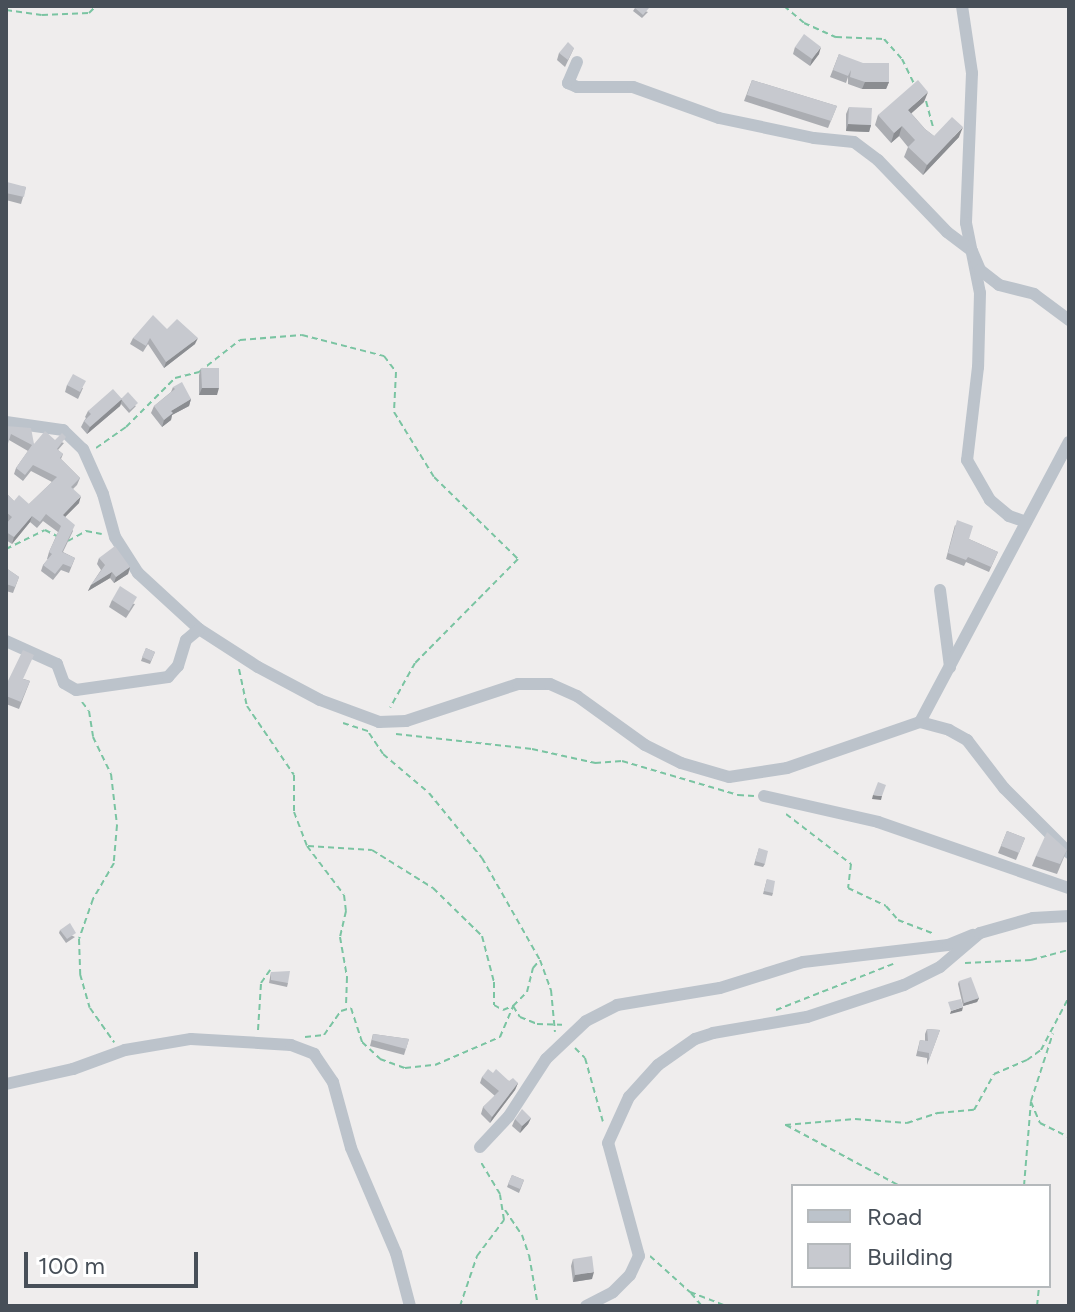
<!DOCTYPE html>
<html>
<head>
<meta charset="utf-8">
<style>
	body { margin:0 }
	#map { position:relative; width:1075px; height:1312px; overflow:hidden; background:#efeded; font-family:Figtree,sans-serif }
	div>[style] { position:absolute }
	.path>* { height:2px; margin-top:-1px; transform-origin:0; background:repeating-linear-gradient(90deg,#7ac4a2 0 6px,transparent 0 10px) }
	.street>* { height:12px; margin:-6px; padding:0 6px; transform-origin:6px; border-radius:6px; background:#bcc3cb }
	.wall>* { inset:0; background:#abadb2 }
	.shaded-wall>* { inset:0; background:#8b8d91 }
	.building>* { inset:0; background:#c7c9cf }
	span { translate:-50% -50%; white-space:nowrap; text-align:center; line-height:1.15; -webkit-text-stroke:7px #fff; paint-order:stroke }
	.frame { position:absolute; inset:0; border:8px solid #474f58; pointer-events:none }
	.legend { position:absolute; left:791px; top:1184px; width:260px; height:104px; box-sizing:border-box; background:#fff; border:2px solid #b5b9bc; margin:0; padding:10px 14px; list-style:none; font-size:24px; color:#474f58 }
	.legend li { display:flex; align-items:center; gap:16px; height:40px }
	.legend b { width:40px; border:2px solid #b5b9bc }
	.scale { position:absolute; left:24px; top:1252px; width:174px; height:36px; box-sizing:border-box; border:4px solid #474f58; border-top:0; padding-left:10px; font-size:24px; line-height:28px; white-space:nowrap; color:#474f58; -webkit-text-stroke:6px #fff; paint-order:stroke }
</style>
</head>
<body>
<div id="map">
	<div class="path">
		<i style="left:784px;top:6px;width:26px;rotate:40deg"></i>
		<i style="left:804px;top:23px;width:35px;rotate:24deg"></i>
		<i style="left:836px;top:37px;width:48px;rotate:2.4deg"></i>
		<i style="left:884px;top:39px;width:27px;rotate:48deg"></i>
		<i style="left:902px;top:59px;width:30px;rotate:64deg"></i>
		<i style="left:6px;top:10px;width:36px;rotate:8deg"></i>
		<i style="left:42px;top:15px;width:47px;rotate:-2.4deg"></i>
		<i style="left:89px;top:13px;width:10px;rotate:-45deg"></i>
		<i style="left:926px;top:101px;width:27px;rotate:75deg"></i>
		<i style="left:96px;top:448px;width:37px;rotate:-35deg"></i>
		<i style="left:126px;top:427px;width:69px;rotate:-45deg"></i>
		<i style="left:175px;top:378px;width:25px;rotate:-14deg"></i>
		<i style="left:199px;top:372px;width:52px;rotate:-38deg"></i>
		<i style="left:240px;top:340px;width:62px;rotate:-4.6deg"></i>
		<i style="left:302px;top:335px;width:85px;rotate:14.4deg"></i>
		<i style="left:384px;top:356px;width:20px;rotate:53deg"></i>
		<i style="left:396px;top:372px;width:40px;rotate:92.9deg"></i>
		<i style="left:394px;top:412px;width:76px;rotate:58.4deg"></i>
		<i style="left:434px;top:477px;width:117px;rotate:44.3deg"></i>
		<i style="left:518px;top:559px;width:146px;rotate:134.7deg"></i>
		<i style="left:415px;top:663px;width:51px;rotate:119.1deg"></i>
		<i style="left:68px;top:541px;width:21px;rotate:-29deg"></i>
		<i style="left:86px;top:531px;width:16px;rotate:11deg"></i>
		<i style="left:6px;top:549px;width:43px;rotate:-26deg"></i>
		<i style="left:45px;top:530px;width:16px;rotate:27deg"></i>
		<i style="left:239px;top:669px;width:38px;rotate:78deg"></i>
		<i style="left:247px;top:706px;width:83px;rotate:55.7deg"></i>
		<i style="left:294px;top:775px;width:37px;rotate:90deg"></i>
		<i style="left:294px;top:812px;width:36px;rotate:69deg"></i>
		<i style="left:307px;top:846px;width:61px;rotate:52.9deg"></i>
		<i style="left:344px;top:895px;width:16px;rotate:83deg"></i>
		<i style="left:346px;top:911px;width:27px;rotate:103deg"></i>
		<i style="left:340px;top:937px;width:41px;rotate:80.1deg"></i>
		<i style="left:347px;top:977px;width:29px;rotate:92deg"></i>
		<i style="left:82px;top:702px;width:11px;rotate:52deg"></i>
		<i style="left:89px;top:711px;width:26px;rotate:81deg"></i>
		<i style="left:93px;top:737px;width:41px;rotate:64.1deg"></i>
		<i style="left:111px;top:774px;width:51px;rotate:83.3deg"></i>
		<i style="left:117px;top:825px;width:38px;rotate:95deg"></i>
		<i style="left:114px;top:863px;width:42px;rotate:120.3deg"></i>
		<i style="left:93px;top:899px;width:42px;rotate:109.3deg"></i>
		<i style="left:79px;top:939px;width:35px;rotate:88deg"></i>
		<i style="left:80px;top:974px;width:35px;rotate:74deg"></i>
		<i style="left:90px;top:1008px;width:42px;rotate:54.8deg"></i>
		<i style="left:343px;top:723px;width:28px;rotate:18deg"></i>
		<i style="left:369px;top:733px;width:25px;rotate:56deg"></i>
		<i style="left:383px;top:754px;width:60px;rotate:40.3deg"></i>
		<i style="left:429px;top:793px;width:84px;rotate:50.8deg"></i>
		<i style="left:482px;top:858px;width:117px;rotate:60.4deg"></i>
		<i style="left:540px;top:960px;width:32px;rotate:70deg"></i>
		<i style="left:551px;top:990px;width:42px;rotate:84.6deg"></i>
		<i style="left:396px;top:734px;width:137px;rotate:6.3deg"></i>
		<i style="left:532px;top:749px;width:65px;rotate:12.5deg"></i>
		<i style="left:595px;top:763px;width:27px;rotate:-4deg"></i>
		<i style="left:622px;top:761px;width:121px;rotate:16.3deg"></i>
		<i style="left:738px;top:795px;width:16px;rotate:4deg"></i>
		<i style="left:786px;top:814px;width:82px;rotate:37.6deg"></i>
		<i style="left:851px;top:864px;width:24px;rotate:97deg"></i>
		<i style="left:848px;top:888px;width:42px;rotate:25.3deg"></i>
		<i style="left:886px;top:906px;width:18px;rotate:49deg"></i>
		<i style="left:898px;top:920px;width:39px;rotate:21deg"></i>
		<i style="left:308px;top:846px;width:64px;rotate:3.6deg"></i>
		<i style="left:372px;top:850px;width:72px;rotate:31.9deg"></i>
		<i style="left:433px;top:888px;width:69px;rotate:44.4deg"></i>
		<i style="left:482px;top:936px;width:48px;rotate:75.4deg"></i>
		<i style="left:494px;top:982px;width:23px;rotate:90deg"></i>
		<i style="left:494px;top:1005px;width:10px;rotate:29deg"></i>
		<i style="left:503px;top:1010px;width:11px;rotate:-22deg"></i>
		<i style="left:513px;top:1006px;width:13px;rotate:58deg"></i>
		<i style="left:520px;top:1017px;width:18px;rotate:22deg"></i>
		<i style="left:537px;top:1024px;width:25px;rotate:2deg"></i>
		<i style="left:965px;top:963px;width:66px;rotate:-2.6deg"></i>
		<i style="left:1031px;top:960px;width:39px;rotate:-15deg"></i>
		<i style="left:776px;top:1010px;width:126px;rotate:-21.5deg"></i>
		<i style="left:258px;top:1030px;width:47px;rotate:-86.3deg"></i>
		<i style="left:261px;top:983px;width:16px;rotate:-55deg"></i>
		<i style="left:305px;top:1037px;width:19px;rotate:-6deg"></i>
		<i style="left:324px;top:1035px;width:29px;rotate:-55deg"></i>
		<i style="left:341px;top:1011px;width:10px;rotate:-17deg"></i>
		<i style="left:351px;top:1008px;width:36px;rotate:72deg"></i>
		<i style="left:362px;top:1042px;width:25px;rotate:43deg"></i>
		<i style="left:380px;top:1059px;width:27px;rotate:20deg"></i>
		<i style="left:405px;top:1068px;width:30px;rotate:-6deg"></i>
		<i style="left:435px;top:1065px;width:71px;rotate:-23.3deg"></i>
		<i style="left:500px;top:1037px;width:34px;rotate:-67deg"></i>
		<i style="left:513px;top:1006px;width:20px;rotate:-45deg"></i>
		<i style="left:527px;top:992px;width:25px;rotate:-76deg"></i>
		<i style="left:533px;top:968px;width:9px;rotate:-49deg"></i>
		<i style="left:575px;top:1048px;width:14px;rotate:45deg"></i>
		<i style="left:585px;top:1058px;width:66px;rotate:74.3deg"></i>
		<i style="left:1031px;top:1102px;width:23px;rotate:67deg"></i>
		<i style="left:1040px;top:1123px;width:32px;rotate:26deg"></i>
		<i style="left:785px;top:1125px;width:70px;rotate:-4.9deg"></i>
		<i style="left:855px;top:1119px;width:52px;rotate:4.4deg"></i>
		<i style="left:907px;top:1123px;width:33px;rotate:-18deg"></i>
		<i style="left:938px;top:1113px;width:36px;rotate:-5deg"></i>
		<i style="left:974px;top:1110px;width:41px;rotate:-60.9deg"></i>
		<i style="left:994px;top:1074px;width:36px;rotate:-23deg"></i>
		<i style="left:1027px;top:1060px;width:17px;rotate:-36deg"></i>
		<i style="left:1041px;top:1050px;width:60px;rotate:-62.2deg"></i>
		<i style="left:786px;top:1125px;width:129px;rotate:28.2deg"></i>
		<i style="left:1024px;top:1186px;width:85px;rotate:-85.3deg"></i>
		<i style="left:1031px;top:1101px;width:71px;rotate:-72.1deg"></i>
		<i style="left:505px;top:1210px;width:30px;rotate:56deg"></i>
		<i style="left:522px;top:1235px;width:21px;rotate:71deg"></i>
		<i style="left:529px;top:1255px;width:52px;rotate:80deg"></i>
		<i style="left:650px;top:1256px;width:54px;rotate:42deg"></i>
		<i style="left:690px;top:1292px;width:40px;rotate:21deg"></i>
		<i style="left:691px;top:1293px;width:17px;rotate:50deg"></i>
		<i style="left:460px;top:1306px;width:53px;rotate:-71.2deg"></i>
		<i style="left:477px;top:1256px;width:45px;rotate:-53.1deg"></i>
		<i style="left:504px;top:1220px;width:26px;rotate:-99deg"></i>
		<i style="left:500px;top:1194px;width:39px;rotate:-121deg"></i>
		<i style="left:1037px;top:1306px;width:20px;rotate:-84deg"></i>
	</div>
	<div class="street">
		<i style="left:962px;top:6px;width:68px;rotate:81.5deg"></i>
		<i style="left:972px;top:73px;width:150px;rotate:92.3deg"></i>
		<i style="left:966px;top:223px;width:71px;rotate:78.7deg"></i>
		<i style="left:980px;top:293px;width:74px;rotate:91.5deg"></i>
		<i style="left:978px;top:367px;width:94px;rotate:96.7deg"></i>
		<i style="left:967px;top:460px;width:46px;rotate:60.1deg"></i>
		<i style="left:990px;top:500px;width:25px;rotate:40deg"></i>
		<i style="left:1009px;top:516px;width:18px;rotate:19deg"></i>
		<i style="left:577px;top:62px;width:23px;rotate:113deg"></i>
		<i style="left:568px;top:83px;width:10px;rotate:24deg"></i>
		<i style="left:577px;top:87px;width:56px"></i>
		<i style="left:633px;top:87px;width:91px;rotate:19.8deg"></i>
		<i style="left:719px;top:118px;width:97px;rotate:11.9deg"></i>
		<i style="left:814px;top:138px;width:40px;rotate:5.7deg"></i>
		<i style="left:854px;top:142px;width:30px;rotate:37deg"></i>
		<i style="left:878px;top:160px;width:100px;rotate:46.2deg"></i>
		<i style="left:947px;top:232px;width:31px;rotate:37deg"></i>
		<i style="left:972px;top:251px;width:21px;rotate:67deg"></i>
		<i style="left:980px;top:270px;width:24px;rotate:38deg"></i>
		<i style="left:999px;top:285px;width:36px;rotate:14deg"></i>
		<i style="left:1034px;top:294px;width:44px;rotate:36.6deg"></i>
		<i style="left:6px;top:422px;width:58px;rotate:8deg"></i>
		<i style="left:63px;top:430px;width:28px;rotate:44deg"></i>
		<i style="left:83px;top:449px;width:49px;rotate:66deg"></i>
		<i style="left:103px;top:494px;width:45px;rotate:74.4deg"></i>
		<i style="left:115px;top:537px;width:43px;rotate:57.4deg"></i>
		<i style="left:138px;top:573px;width:83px;rotate:42.6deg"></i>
		<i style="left:199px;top:629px;width:70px;rotate:32.8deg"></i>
		<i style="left:258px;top:667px;width:70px;rotate:28deg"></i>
		<i style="left:320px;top:700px;width:63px;rotate:20.4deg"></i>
		<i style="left:379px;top:722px;width:27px;rotate:-2deg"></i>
		<i style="left:406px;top:721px;width:118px;rotate:-18.3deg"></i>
		<i style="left:518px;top:684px;width:32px"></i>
		<i style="left:550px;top:684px;width:30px;rotate:24deg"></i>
		<i style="left:577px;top:696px;width:84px;rotate:35.8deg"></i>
		<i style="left:645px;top:745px;width:40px;rotate:26.6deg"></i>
		<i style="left:681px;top:763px;width:50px;rotate:16.3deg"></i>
		<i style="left:729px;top:777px;width:59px;rotate:-8.8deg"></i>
		<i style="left:787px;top:768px;width:141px;rotate:-19.1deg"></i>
		<i style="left:920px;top:722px;width:30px;rotate:15deg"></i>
		<i style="left:949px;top:730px;width:21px;rotate:29deg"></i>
		<i style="left:967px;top:740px;width:61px;rotate:52.4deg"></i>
		<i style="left:1004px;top:788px;width:92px;rotate:45deg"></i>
		<i style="left:940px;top:590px;width:78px;rotate:82.6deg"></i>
		<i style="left:6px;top:641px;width:56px;rotate:24.3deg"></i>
		<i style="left:57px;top:664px;width:20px;rotate:70deg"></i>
		<i style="left:64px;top:683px;width:14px;rotate:30deg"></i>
		<i style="left:76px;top:690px;width:93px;rotate:-8deg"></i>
		<i style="left:168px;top:677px;width:15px;rotate:-48deg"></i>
		<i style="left:178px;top:666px;width:27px;rotate:-73deg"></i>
		<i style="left:186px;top:640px;width:17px;rotate:-40deg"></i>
		<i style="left:920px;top:722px;width:317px;rotate:-62deg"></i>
		<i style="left:764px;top:796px;width:117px;rotate:12.8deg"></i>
		<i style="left:878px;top:822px;width:202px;rotate:19.1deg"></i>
		<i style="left:6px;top:1084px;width:69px;rotate:-12.6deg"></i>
		<i style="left:73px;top:1069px;width:55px;rotate:-20.1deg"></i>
		<i style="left:125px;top:1050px;width:67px;rotate:-9.5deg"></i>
		<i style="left:191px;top:1039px;width:100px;rotate:3.4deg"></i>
		<i style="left:291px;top:1045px;width:25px;rotate:21deg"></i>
		<i style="left:314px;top:1054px;width:34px;rotate:56deg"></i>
		<i style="left:333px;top:1082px;width:68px;rotate:74.7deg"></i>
		<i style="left:351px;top:1148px;width:114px;rotate:66.8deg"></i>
		<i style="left:396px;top:1253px;width:55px;rotate:75.2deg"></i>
		<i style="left:480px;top:1147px;width:42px;rotate:-46.9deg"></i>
		<i style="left:509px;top:1116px;width:68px;rotate:-57deg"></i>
		<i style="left:546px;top:1059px;width:55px;rotate:-43.5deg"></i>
		<i style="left:586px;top:1021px;width:35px;rotate:-27deg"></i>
		<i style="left:617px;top:1005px;width:104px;rotate:-9.4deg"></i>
		<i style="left:720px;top:988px;width:87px;rotate:-17.4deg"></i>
		<i style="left:803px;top:962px;width:146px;rotate:-6.7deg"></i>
		<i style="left:948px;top:945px;width:27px;rotate:-22deg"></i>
		<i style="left:586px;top:1306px;width:30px;rotate:-27deg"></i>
		<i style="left:613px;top:1292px;width:24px;rotate:-45deg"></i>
		<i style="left:630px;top:1275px;width:21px;rotate:-65deg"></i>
		<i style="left:639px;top:1256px;width:117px;rotate:-105.3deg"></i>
		<i style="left:608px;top:1143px;width:51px;rotate:-65.5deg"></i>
		<i style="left:629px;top:1097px;width:43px;rotate:-47.8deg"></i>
		<i style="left:658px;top:1065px;width:45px;rotate:-35.1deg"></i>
		<i style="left:695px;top:1039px;width:19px;rotate:-18deg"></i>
		<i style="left:713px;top:1033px;width:95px;rotate:-9.7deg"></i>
		<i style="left:807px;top:1017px;width:102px;rotate:-18.3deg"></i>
		<i style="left:904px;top:985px;width:40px;rotate:-26.6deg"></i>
		<i style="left:940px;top:967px;width:52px;rotate:-40.4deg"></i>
		<i style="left:980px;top:933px;width:55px;rotate:-15.8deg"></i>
		<i style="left:1033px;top:918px;width:36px;rotate:-3deg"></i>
	</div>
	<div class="wall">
		<i style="clip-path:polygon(635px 8px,648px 12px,642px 18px,633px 11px)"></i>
		<i style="clip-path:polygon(795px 47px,819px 54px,810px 66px,793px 54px)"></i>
		<i style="clip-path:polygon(574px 48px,565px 67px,557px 60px,559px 53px)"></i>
		<i style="clip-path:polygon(839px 54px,889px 82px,886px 89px,862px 89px,848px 84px,848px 77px,846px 83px,830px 77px)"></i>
		<i style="clip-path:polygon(752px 80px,837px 106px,828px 128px,744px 101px)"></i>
		<i style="clip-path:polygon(924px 102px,911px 113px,925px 129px,934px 136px,959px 137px,923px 175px,904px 157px,908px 147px,899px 136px,891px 143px,875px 125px,878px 115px)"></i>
		<i style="clip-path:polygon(849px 107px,871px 125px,869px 132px,846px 131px,846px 114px)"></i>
		<i style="clip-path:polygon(6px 184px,26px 187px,21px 204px,6px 200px)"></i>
		<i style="clip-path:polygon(167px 329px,195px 344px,164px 368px,148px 344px,143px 352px,130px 344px,133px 338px)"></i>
		<i style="clip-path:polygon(201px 368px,217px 395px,199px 395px,199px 375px)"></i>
		<i style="clip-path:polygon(67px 385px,83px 388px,78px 399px,65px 392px)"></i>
		<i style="clip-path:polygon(173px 387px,191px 399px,189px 406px,172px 415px,171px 420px,162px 427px,151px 413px,154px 406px,171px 392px)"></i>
		<i style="clip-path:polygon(121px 398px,136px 406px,129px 413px,121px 404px,120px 406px,87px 434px,81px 427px,84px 421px,86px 418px,85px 417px,88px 411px)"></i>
		<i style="clip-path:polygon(6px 426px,34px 444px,55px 440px,64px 443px,58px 450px,63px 454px,61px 459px,80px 478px,77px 485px,73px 489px,79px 503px,65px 517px,73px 531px,63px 552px,75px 558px,69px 573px,61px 570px,53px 580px,41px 571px,43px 565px,48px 559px,47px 559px,49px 552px,58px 532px,43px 521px,37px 528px,30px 522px,12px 544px,6px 540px,6px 524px,8px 522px,6px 520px,6px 493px,14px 501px,29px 504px,52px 482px,31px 471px,23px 481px,14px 474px,16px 468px,28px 451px,9px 440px)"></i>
		<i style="clip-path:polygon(955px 525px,969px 539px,998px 552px,989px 572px,966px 562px,964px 566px,946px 559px)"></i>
		<i style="clip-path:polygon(99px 558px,130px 567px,128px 574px,114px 583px,110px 578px,88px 591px,91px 585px,101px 570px,97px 564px)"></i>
		<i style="clip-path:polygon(6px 568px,19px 577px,13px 593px,6px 591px)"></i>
		<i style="clip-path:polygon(112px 600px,135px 604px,126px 618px,109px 607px)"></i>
		<i style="clip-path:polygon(146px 648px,155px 652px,150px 664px,141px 661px)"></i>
		<i style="clip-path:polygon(24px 679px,30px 681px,19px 709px,6px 704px,6px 685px)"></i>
		<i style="clip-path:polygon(1007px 831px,1025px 838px,1016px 860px,998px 853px)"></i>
		<i style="clip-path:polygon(759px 848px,765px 864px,763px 867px,754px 865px)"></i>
		<i style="clip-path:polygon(1067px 850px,1057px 874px,1032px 866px,1036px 856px)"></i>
		<i style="clip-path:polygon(767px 879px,773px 893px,772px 896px,763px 894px)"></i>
		<i style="clip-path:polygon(60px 930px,75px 937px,66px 943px,59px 933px)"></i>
		<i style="clip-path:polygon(271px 972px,288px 983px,287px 987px,269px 983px)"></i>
		<i style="clip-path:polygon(959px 981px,979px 998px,977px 1002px,963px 1006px,958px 984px)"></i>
		<i style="clip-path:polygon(927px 1029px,940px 1030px,927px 1065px,927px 1058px,916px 1056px,920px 1040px,925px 1041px,925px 1034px)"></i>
		<i style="clip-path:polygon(373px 1034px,409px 1039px,404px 1055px,370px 1046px)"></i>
		<i style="clip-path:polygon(493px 1073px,509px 1081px,518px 1083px,515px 1090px,490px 1123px,481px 1114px,483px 1107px,495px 1096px,480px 1083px,482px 1077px)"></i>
		<i style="clip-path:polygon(531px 1118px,528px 1124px,520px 1133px,512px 1126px,515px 1119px)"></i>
		<i style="clip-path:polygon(512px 1175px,524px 1180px,519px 1193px,507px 1187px)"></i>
		<i style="clip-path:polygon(573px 1259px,592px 1279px,573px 1282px,571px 1266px)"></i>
	</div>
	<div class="shaded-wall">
		<i style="clip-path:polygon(821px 47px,819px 54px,810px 66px,812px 59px)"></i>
		<i style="clip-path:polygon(865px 82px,889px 82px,886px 89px,862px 89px)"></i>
		<i style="clip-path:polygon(928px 92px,924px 102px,904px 120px,908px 110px)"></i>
		<i style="clip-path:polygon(848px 124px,871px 125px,869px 132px,846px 131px)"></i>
		<i style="clip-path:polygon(902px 126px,899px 136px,891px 143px,894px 133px)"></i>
		<i style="clip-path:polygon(963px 127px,959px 137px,923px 175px,927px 165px)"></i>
		<i style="clip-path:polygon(198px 338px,195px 344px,164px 368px,166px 362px)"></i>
		<i style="clip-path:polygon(202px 388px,219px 388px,217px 395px,199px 395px)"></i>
		<i style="clip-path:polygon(122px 399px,120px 406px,87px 434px,90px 427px)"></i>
		<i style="clip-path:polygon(191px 399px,189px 406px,172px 415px,171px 420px,162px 427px,164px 420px,171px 411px)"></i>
		<i style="clip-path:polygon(81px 496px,79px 503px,61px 521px,63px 515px)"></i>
		<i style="clip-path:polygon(32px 516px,30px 522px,12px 544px,14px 537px)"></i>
		<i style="clip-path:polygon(130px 567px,128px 574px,114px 583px,116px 577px)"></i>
		<i style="clip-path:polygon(112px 572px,110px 578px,88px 591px,91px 585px)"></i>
		<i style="clip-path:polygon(873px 795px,882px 796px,881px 800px,872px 799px)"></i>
		<i style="clip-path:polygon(979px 998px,977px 1002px,963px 1006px,964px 1003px)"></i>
		<i style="clip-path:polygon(963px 1007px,962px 1011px,950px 1014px,951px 1011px)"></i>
		<i style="clip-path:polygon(518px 1083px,515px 1090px,490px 1123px,492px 1117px)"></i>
		<i style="clip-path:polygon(531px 1118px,528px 1124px,520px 1133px,522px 1126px)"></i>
		<i style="clip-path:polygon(594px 1272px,592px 1279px,573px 1282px,575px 1275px)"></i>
	</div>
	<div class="building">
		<i style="clip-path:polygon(636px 6px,646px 6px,649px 8px,643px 15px,635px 8px)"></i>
		<i style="clip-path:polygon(804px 34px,821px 47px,812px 59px,795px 47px)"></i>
		<i style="clip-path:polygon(568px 42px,574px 48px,568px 60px,559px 53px)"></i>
		<i style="clip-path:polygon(839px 54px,863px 63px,889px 63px,889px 82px,865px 82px,850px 77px,851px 70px,848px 76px,833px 70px)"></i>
		<i style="clip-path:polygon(752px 80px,837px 106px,831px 121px,747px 95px)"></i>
		<i style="clip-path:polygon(918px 80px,928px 92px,908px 110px,925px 129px,934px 136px,952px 117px,963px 127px,927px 165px,908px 147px,915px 140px,902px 126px,894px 133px,878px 115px)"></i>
		<i style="clip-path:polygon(849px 107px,872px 108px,871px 125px,848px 124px)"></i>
		<i style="clip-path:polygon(7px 182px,26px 187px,24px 197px,6px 193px)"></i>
		<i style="clip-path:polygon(153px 315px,167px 329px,177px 319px,198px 338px,166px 362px,150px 338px,146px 346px,133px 338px)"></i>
		<i style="clip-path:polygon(201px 368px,219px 368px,219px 388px,202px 388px)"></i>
		<i style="clip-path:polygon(73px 374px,86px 381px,80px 392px,67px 385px)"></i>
		<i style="clip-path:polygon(182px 382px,191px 399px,171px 411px,173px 413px,164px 420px,154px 406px,175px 389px,173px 387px)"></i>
		<i style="clip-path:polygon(113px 389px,122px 399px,90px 427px,84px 421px,91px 414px,88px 411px)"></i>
		<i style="clip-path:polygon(128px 392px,138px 403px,130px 410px,121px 399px)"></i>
		<i style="clip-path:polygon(6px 426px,31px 428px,34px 444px,45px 431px,55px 440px,62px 433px,66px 437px,57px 449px,63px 454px,60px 458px,80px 478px,71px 487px,81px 496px,63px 515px,75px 525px,62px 552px,75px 558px,71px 567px,63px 564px,55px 574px,43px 565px,52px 554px,49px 552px,61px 526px,46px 514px,40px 522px,32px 516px,14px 537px,6px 532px,6px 524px,12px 517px,6px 512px,6px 493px,14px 501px,19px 495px,29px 504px,57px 477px,33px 465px,25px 475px,16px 468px,32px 445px,11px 434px,6px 450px)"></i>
		<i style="clip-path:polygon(957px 520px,973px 526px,969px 539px,998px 552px,991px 567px,968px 557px,966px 560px,948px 553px)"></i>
		<i style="clip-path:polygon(115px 546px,130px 567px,116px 577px,112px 572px,91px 585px,105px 565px,99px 558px)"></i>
		<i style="clip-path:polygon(6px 568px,19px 577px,15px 587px,6px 584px)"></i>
		<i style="clip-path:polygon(120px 586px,137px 597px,129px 611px,112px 600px)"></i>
		<i style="clip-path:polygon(146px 648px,155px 652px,151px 661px,142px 657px)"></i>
		<i style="clip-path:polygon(23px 650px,34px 655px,23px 679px,30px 681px,21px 702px,6px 696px,6px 685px)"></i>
		<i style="clip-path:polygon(878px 782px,886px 785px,882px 796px,873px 795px)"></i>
		<i style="clip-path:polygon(1007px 831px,1025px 838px,1019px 853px,1001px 846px)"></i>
		<i style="clip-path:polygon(1047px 832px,1067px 850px,1060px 864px,1036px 856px)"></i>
		<i style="clip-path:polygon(759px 848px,768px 851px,765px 864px,755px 861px)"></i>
		<i style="clip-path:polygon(767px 879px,775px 881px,773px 893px,764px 891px)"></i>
		<i style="clip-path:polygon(70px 923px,76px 933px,67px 939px,60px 930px)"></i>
		<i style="clip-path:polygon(290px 971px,288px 983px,271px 980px,271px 972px)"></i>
		<i style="clip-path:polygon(971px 977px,979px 998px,964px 1003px,959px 981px)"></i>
		<i style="clip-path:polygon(961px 999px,963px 1007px,951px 1011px,948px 1002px)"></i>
		<i style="clip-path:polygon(927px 1029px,940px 1030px,929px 1060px,929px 1053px,918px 1051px,920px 1040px,928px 1041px)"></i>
		<i style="clip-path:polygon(373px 1034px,409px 1039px,406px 1049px,372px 1040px)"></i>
		<i style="clip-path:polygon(488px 1069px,493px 1073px,496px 1069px,509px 1081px,513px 1078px,518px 1083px,492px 1117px,483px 1107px,499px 1091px,482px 1077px)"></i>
		<i style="clip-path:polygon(522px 1109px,531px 1118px,522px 1126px,515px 1119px)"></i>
		<i style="clip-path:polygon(512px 1175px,524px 1180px,520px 1189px,508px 1184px)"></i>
		<i style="clip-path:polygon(592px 1256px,594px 1272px,575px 1275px,573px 1259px)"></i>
	</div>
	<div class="frame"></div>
	<ul class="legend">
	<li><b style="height:10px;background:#bcc3cb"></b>Road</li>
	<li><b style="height:22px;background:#c7c9cf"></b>Building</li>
	</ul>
	<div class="scale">100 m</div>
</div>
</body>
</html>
